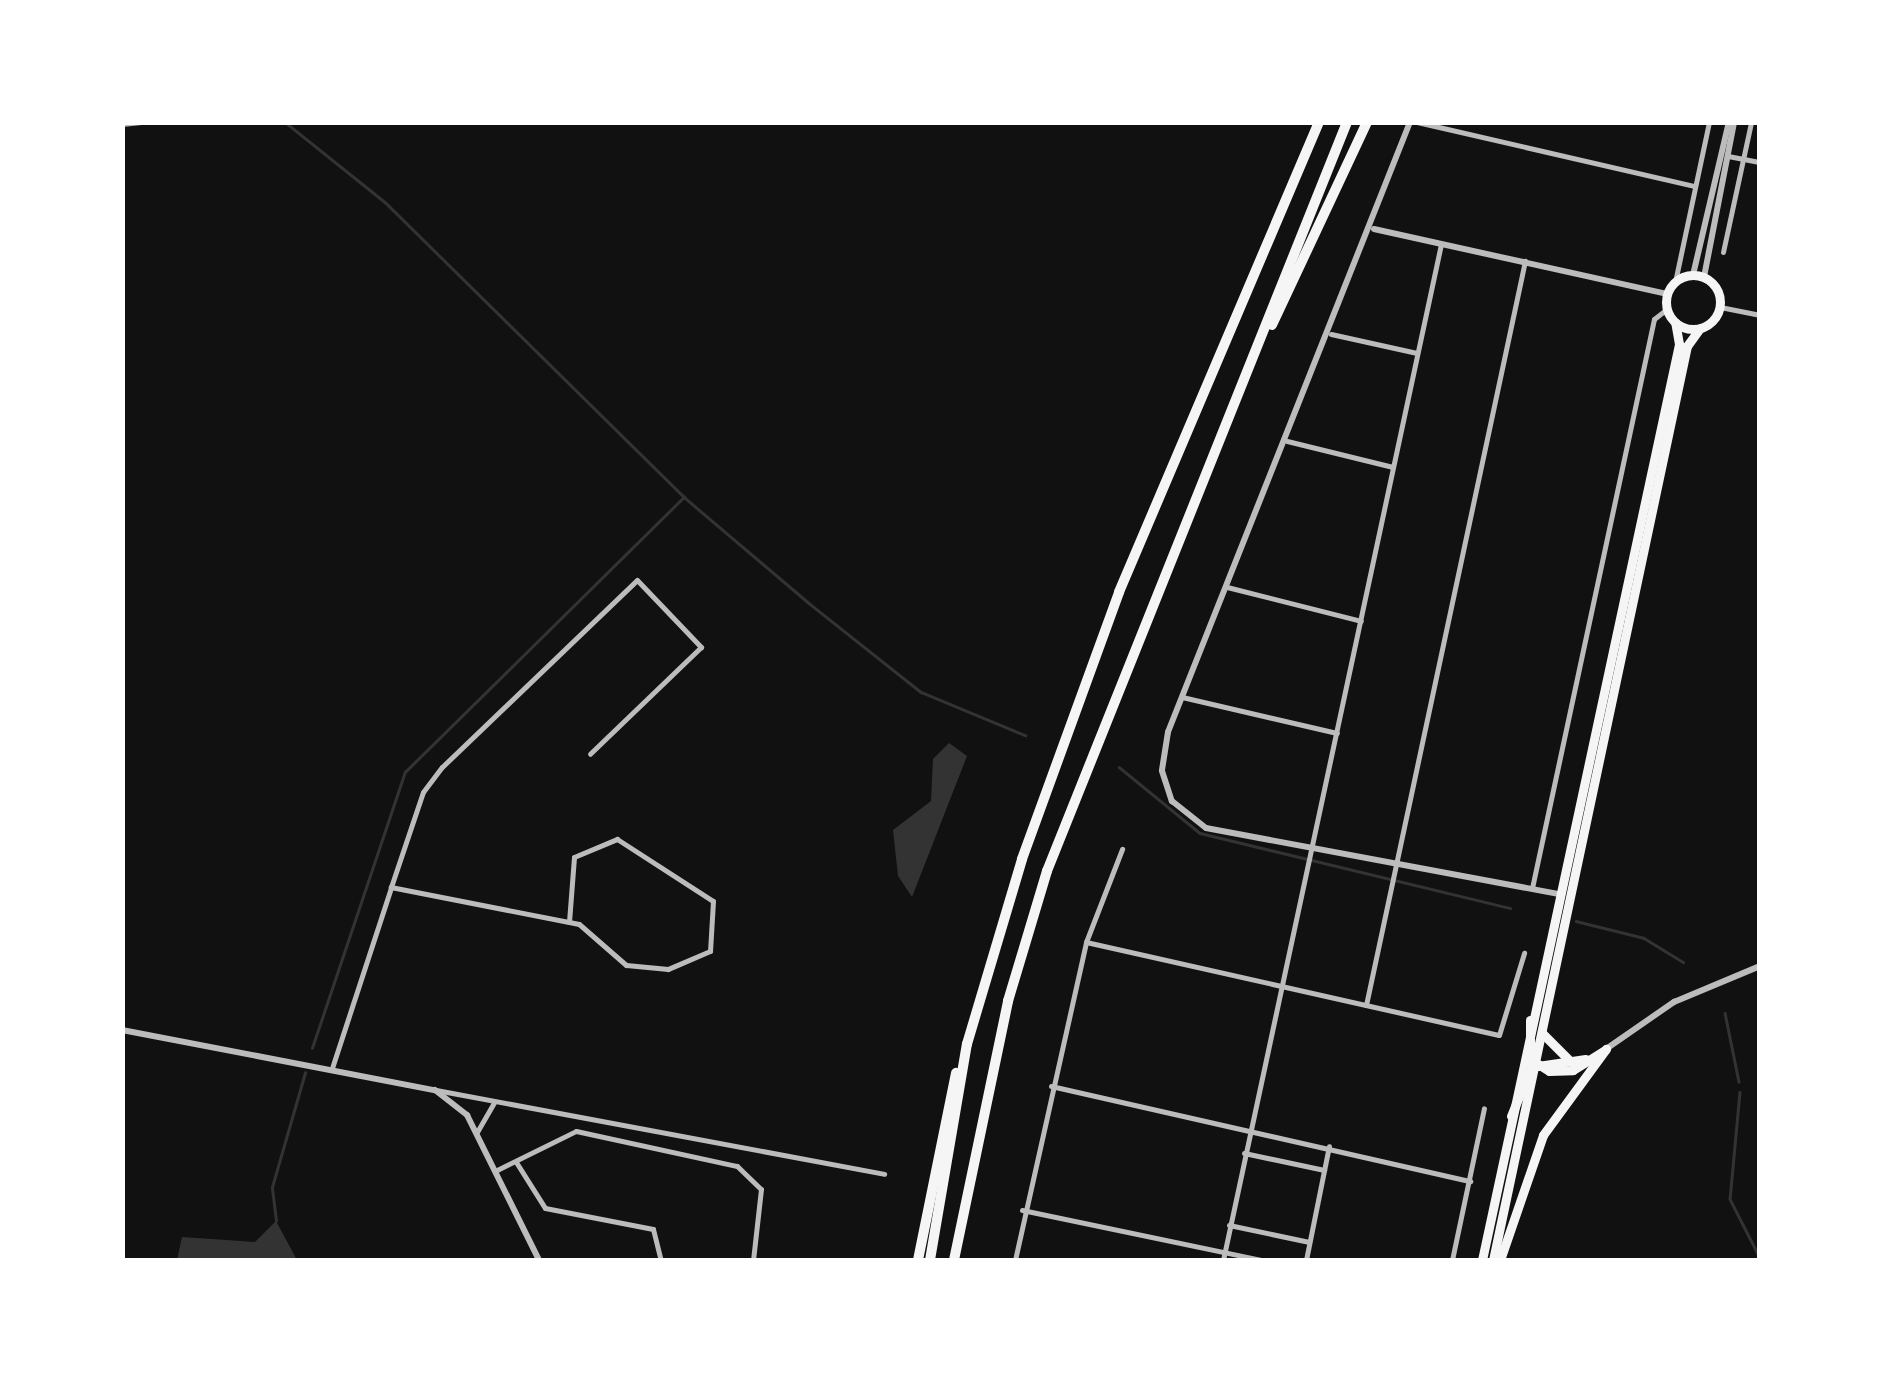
<!DOCTYPE html>
<html>
<head>
<meta charset="utf-8">
<style>
	body { margin:0 }
	#map { position:relative; width:1882px; height:1383px; overflow:hidden; background:#111; font-family:"Noto Sans",sans-serif }
	div>[style] { position:absolute }
	.water>* { inset:0; background:#333 }
	.stream>* { height:2.5px; margin:-1.25px; padding:0 1.25px; transform-origin:1.25px; border-radius:1.25px; background:#333 }
	.minor>* { height:5px; margin:-2.5px; padding:0 2.5px; transform-origin:2.5px; border-radius:2.5px; background:#bcbcbc }
	.tertiary>* { height:6px; margin:-3px; padding:0 3px; transform-origin:3px; border-radius:3px; background:#bcbcbc }
	.trunk>* { height:9px; margin:-4.5px; padding:0 4.5px; transform-origin:4.5px; border-radius:4.5px; background:#f5f5f5 }
	.trunk>.ring { margin:-4.5px; padding:0; box-sizing:content-box; background:none; border:9px solid #f5f5f5; border-radius:50% }
	.motorway>* { height:10px; margin:-5px; padding:0 5px; transform-origin:5px; border-radius:5px; background:#f5f5f5 }
	span { translate:-50% -50%; white-space:nowrap; text-align:center; line-height:1.15; -webkit-text-stroke:9px #fff; paint-order:stroke }
	.frame { position:absolute; inset:0; border:125px solid #fff; pointer-events:none }
</style>
</head>
<body>
<div id="map">
	<div class="water">
		<i style="clip-path:polygon(949px 743px,967px 756px,912px 897px,898px 876px,893px 830px,931px 801px,933px 759px)"></i>
		<i style="clip-path:polygon(276px 1221px,297px 1260px,177px 1260px,182px 1237px,255px 1242px)"></i>
	</div>
	<div class="stream">
		<i style="left:285px;top:122px;width:128px;rotate:38.7deg"></i>
		<i style="left:385px;top:202px;width:420px;rotate:44.6deg"></i>
		<i style="left:684px;top:497px;width:165px;rotate:40.3deg"></i>
		<i style="left:810px;top:604px;width:142px;rotate:38.4deg"></i>
		<i style="left:921px;top:692px;width:113px;rotate:22.5deg"></i>
		<i style="left:1119px;top:767px;width:104px;rotate:39.2deg"></i>
		<i style="left:1200px;top:833px;width:319px;rotate:13.6deg"></i>
		<i style="left:1576px;top:921px;width:70px;rotate:14deg"></i>
		<i style="left:1644px;top:938px;width:46px;rotate:31.6deg"></i>
		<i style="left:1725px;top:1013px;width:70px;rotate:78.5deg"></i>
		<i style="left:312px;top:1048px;width:291px;rotate:-71.4deg"></i>
		<i style="left:405px;top:772px;width:392px;rotate:-44.6deg"></i>
		<i style="left:1740px;top:1092px;width:107px;rotate:95.3deg"></i>
		<i style="left:1730px;top:1199px;width:66px;rotate:63deg"></i>
		<i style="left:276px;top:1221px;width:34px;rotate:-97deg"></i>
		<i style="left:272px;top:1187px;width:119px;rotate:-73.9deg"></i>
	</div>
	<div class="minor">
		<i style="left:1417px;top:122px;width:285px;rotate:13deg"></i>
		<i style="left:122px;top:124px;width:19px;rotate:-6deg"></i>
		<i style="left:1728px;top:156px;width:33px;rotate:11deg"></i>
		<i style="left:1723px;top:252px;width:133px;rotate:-77.8deg"></i>
		<i style="left:1675px;top:282px;width:164px;rotate:-78deg"></i>
		<i style="left:1720px;top:307px;width:41px;rotate:11.3deg"></i>
		<i style="left:1331px;top:334px;width:88px;rotate:12.5deg"></i>
		<i style="left:1287px;top:441px;width:109px;rotate:13.8deg"></i>
		<i style="left:1227px;top:587px;width:138px;rotate:14.2deg"></i>
		<i style="left:1182px;top:697px;width:159px;rotate:13.1deg"></i>
		<i style="left:1532px;top:888px;width:582px;rotate:-77.9deg"></i>
		<i style="left:1654px;top:319px;width:16px;rotate:-38deg"></i>
		<i style="left:569px;top:922px;width:65px;rotate:-85.6deg"></i>
		<i style="left:574px;top:857px;width:47px;rotate:-22.7deg"></i>
		<i style="left:617px;top:839px;width:114px;rotate:32.9deg"></i>
		<i style="left:713px;top:901px;width:50px;rotate:93.4deg"></i>
		<i style="left:710px;top:951px;width:46px;rotate:156.8deg"></i>
		<i style="left:668px;top:969px;width:42px;rotate:-174.6deg"></i>
		<i style="left:626px;top:965px;width:62px;rotate:-138.9deg"></i>
		<i style="left:579px;top:924px;width:192px;rotate:-168.9deg"></i>
		<i style="left:391px;top:887px;width:100px;rotate:-71.4deg"></i>
		<i style="left:423px;top:792px;width:31px;rotate:-53deg"></i>
		<i style="left:442px;top:767px;width:270px;rotate:-43.8deg"></i>
		<i style="left:637px;top:580px;width:93px;rotate:46.3deg"></i>
		<i style="left:701px;top:647px;width:154px;rotate:136.1deg"></i>
		<i style="left:1086px;top:942px;width:423px;rotate:12.7deg"></i>
		<i style="left:1499px;top:1035px;width:86px;rotate:-73deg"></i>
		<i style="left:1366px;top:1005px;width:761px;rotate:-77.94deg"></i>
		<i style="left:332px;top:1068px;width:190px;rotate:-71.9deg"></i>
		<i style="left:1051px;top:1086px;width:430px;rotate:12.8deg"></i>
		<i style="left:436px;top:1090px;width:456px;rotate:10.6deg"></i>
		<i style="left:477px;top:1132px;width:34px;rotate:-60deg"></i>
		<i style="left:1244px;top:1153px;width:82px;rotate:12deg"></i>
		<i style="left:516px;top:1162px;width:54px;rotate:57.8deg"></i>
		<i style="left:545px;top:1208px;width:110px;rotate:11deg"></i>
		<i style="left:653px;top:1229px;width:32px;rotate:76deg"></i>
		<i style="left:495px;top:1171px;width:90px;rotate:-26.3deg"></i>
		<i style="left:576px;top:1131px;width:165px;rotate:12.3deg"></i>
		<i style="left:737px;top:1166px;width:33px;rotate:44deg"></i>
		<i style="left:761px;top:1189px;width:71px;rotate:96.4deg"></i>
		<i style="left:1022px;top:1210px;width:244px;rotate:11.8deg"></i>
		<i style="left:1229px;top:1225px;width:82px;rotate:12deg"></i>
		<i style="left:1015px;top:1260px;width:326px;rotate:-77.4deg"></i>
		<i style="left:1086px;top:942px;width:100px;rotate:-68.8deg"></i>
		<i style="left:1223px;top:1260px;width:1039px;rotate:-77.89deg"></i>
		<i style="left:1306px;top:1260px;width:116px;rotate:-78.6deg"></i>
		<i style="left:1452px;top:1260px;width:155px;rotate:-78.1deg"></i>
	</div>
	<div class="tertiary">
		<i style="left:1410px;top:122px;width:656px;rotate:111.64deg"></i>
		<i style="left:1168px;top:732px;width:39px;rotate:99deg"></i>
		<i style="left:1162px;top:771px;width:32px;rotate:72deg"></i>
		<i style="left:1172px;top:801px;width:43px;rotate:38.5deg"></i>
		<i style="left:1206px;top:828px;width:358px;rotate:10.6deg"></i>
		<i style="left:1374px;top:229px;width:301px;rotate:12.5deg"></i>
		<i style="left:1693px;top:275px;width:157px;rotate:-76.8deg"></i>
		<i style="left:1704px;top:277px;width:158px;rotate:-79deg"></i>
		<i style="left:122px;top:1030px;width:319px;rotate:10.9deg"></i>
		<i style="left:435px;top:1090px;width:41px;rotate:38deg"></i>
		<i style="left:467px;top:1115px;width:162px;rotate:63.6deg"></i>
		<i style="left:1606px;top:1049px;width:83px;rotate:-34.7deg"></i>
		<i style="left:1674px;top:1002px;width:93px;rotate:-22.7deg"></i>
	</div>
	<div class="trunk">
		<i class="ring" style="left:1666px;top:275px;width:45px;height:45px"></i>
		<i style="left:1530px;top:1020px;width:39px;rotate:90deg"></i>
		<i style="left:1530px;top:1059px;width:22px;rotate:32deg"></i>
		<i style="left:1549px;top:1071px;width:24px;rotate:-2deg"></i>
		<i style="left:1573px;top:1070px;width:38px;rotate:-32deg"></i>
		<i style="left:1542px;top:1033px;width:41px;rotate:45deg"></i>
		<i style="left:1511px;top:1116px;width:53px;rotate:-67.8deg"></i>
		<i style="left:1531px;top:1067px;width:55px;rotate:-8.4deg"></i>
		<i style="left:1482px;top:1260px;width:937px;rotate:-77.86deg"></i>
		<i style="left:1679px;top:344px;width:22px;rotate:-100deg"></i>
		<i style="left:1493px;top:1260px;width:934px;rotate:-78.02deg"></i>
		<i style="left:1687px;top:346px;width:22px;rotate:-54deg"></i>
		<i style="left:1500px;top:1260px;width:132px;rotate:-71deg"></i>
		<i style="left:1543px;top:1135px;width:107px;rotate:-53.8deg"></i>
	</div>
	<div class="motorway">
		<i style="left:1272px;top:325px;width:224px;rotate:-64.9deg"></i>
		<i style="left:918px;top:1260px;width:191px;rotate:-78.5deg"></i>
		<i style="left:930px;top:1260px;width:219px;rotate:-80.3deg"></i>
		<i style="left:967px;top:1044px;width:193px;rotate:-73.4deg"></i>
		<i style="left:1022px;top:859px;width:284px;rotate:-70deg"></i>
		<i style="left:1119px;top:592px;width:511px;rotate:-66.95deg"></i>
		<i style="left:954px;top:1260px;width:265px;rotate:-78.2deg"></i>
		<i style="left:1008px;top:1001px;width:136px;rotate:-73.3deg"></i>
		<i style="left:1047px;top:871px;width:807px;rotate:-68.17deg"></i>
	</div>
	<div class="frame"></div>
</div>
</body>
</html>
